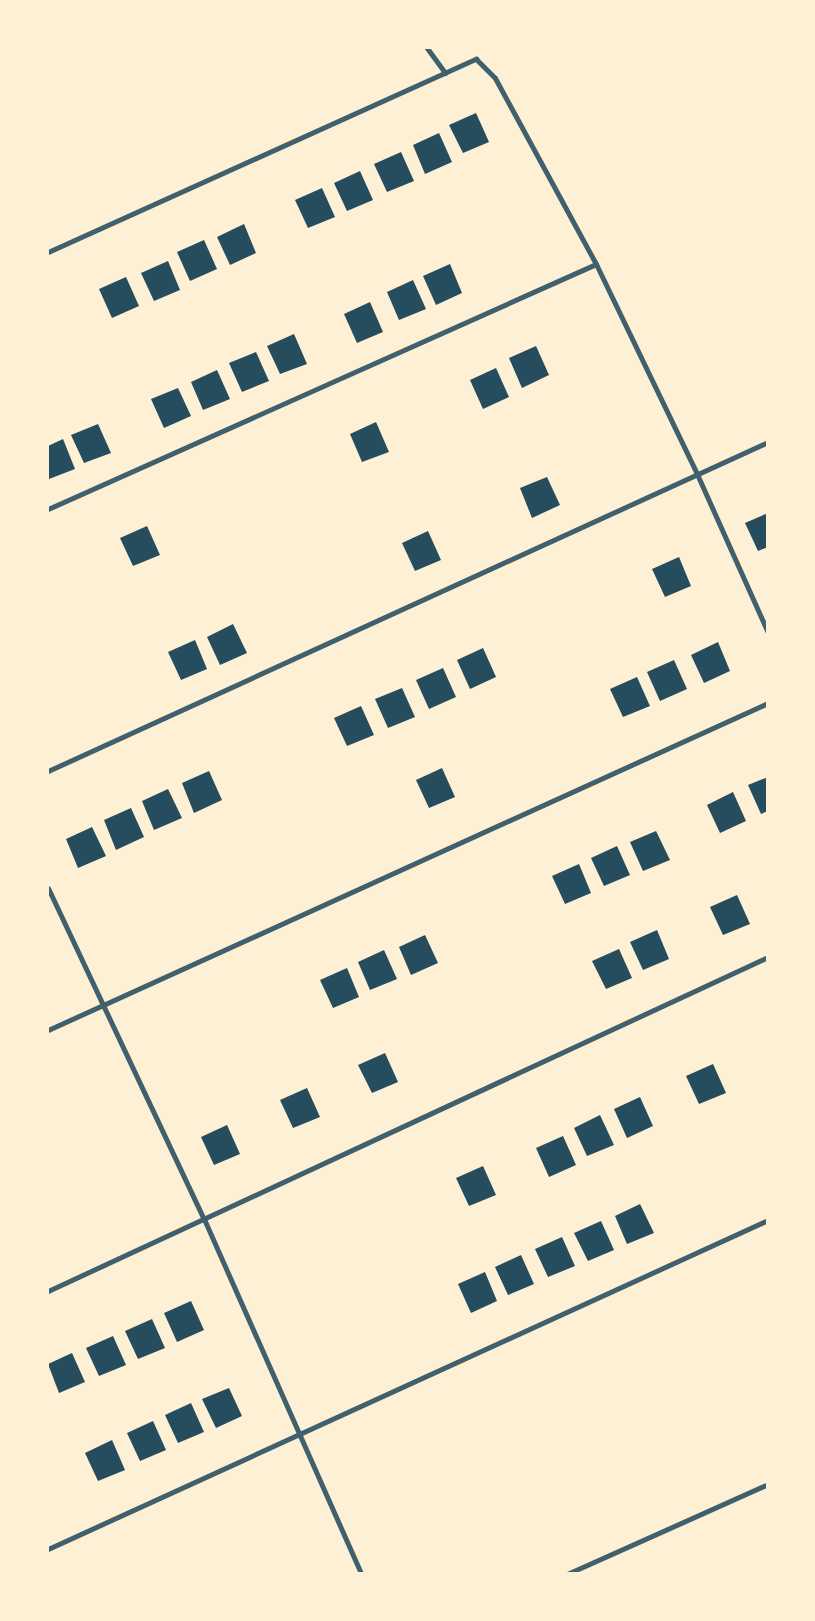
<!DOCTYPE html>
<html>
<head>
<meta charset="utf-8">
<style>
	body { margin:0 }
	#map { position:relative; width:815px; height:1621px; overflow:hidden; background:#fdf0d5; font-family:"DM Sans",sans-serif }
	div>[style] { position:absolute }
	.building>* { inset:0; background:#264d5e }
	.minor>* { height:5px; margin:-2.5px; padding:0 2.5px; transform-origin:2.5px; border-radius:2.5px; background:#3f606c }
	span { translate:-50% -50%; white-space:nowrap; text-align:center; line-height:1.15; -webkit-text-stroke:5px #fdf0d5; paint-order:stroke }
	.frame { position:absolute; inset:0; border:49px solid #fdf0d5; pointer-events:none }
</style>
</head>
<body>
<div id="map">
	<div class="building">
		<i style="clip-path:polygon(476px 113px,489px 142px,463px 153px,449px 125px)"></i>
		<i style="clip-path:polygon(439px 133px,452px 162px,425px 174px,413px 145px)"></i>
		<i style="clip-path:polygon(401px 152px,414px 181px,387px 192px,374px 164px)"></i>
		<i style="clip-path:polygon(360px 171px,373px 200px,347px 211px,334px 183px)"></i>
		<i style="clip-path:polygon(322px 188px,335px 217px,308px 228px,295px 200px)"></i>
		<i style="clip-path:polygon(244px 224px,256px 253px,230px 265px,217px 237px)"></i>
		<i style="clip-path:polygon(204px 240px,217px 269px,190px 281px,177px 252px)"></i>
		<i style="clip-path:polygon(168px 261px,180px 290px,154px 301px,141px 273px)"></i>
		<i style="clip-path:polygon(450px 264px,462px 293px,436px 305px,423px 276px)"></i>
		<i style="clip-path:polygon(126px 277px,139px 306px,112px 318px,99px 289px)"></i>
		<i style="clip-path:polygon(413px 280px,426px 309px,399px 320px,387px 292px)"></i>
		<i style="clip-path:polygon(370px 302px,383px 332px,357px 343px,344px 314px)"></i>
		<i style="clip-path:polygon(294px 334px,307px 364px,280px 374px,267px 346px)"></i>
		<i style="clip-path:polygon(536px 346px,549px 375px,522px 388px,509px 358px)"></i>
		<i style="clip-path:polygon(256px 352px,269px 381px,242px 392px,229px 363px)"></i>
		<i style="clip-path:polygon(496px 368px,509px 397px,483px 409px,470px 380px)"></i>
		<i style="clip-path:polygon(217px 370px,230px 399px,203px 410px,191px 382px)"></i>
		<i style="clip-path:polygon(178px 388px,191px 416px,164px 428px,151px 399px)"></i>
		<i style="clip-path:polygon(376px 422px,389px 452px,362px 462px,350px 434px)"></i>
		<i style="clip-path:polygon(98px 424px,111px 453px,84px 463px,71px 435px)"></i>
		<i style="clip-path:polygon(63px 439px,75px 469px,49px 479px,48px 446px)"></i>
		<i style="clip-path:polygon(547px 477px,560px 505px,532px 518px,520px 488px)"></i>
		<i style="clip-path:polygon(768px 513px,768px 547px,758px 551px,745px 523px)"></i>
		<i style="clip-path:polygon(147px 526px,160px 555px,133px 566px,120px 538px)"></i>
		<i style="clip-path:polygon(428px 531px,441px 560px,415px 571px,402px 543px)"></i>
		<i style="clip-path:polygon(679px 557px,691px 586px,665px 597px,652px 569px)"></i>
		<i style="clip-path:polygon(233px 624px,247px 653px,220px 665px,207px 637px)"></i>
		<i style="clip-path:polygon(195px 640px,207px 669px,181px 680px,168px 652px)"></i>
		<i style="clip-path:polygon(718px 642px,730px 671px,704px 683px,691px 655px)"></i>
		<i style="clip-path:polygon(483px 648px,496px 677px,470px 689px,457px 660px)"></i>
		<i style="clip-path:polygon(674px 660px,687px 689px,660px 701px,647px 672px)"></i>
		<i style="clip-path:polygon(443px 668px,456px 697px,429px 709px,416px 680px)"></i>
		<i style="clip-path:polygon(637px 677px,650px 706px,623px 717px,610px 689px)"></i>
		<i style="clip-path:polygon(402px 688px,415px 717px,388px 728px,375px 699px)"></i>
		<i style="clip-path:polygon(361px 706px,374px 735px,347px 746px,334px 718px)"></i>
		<i style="clip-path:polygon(442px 768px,455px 797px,429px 808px,416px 780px)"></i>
		<i style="clip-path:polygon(209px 771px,222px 800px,194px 813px,182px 783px)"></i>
		<i style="clip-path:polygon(768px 777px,768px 811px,761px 814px,748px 785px)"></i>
		<i style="clip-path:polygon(168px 789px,182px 818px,154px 830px,142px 801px)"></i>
		<i style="clip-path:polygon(733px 792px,746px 821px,720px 833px,707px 805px)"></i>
		<i style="clip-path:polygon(131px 808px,144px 837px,116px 850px,104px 820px)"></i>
		<i style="clip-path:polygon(92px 827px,106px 856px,78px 868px,66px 839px)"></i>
		<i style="clip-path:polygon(656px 831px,670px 860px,643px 871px,630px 842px)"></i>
		<i style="clip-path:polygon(617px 846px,630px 875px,604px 886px,591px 858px)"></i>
		<i style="clip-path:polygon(579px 864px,591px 893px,565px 904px,552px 876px)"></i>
		<i style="clip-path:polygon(737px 895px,750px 924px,723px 935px,710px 907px)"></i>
		<i style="clip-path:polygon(657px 930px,669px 959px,643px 970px,630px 942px)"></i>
		<i style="clip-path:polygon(425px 935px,438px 963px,411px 975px,399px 947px)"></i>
		<i style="clip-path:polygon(619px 949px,632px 978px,606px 989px,592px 961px)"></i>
		<i style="clip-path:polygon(384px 950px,397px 979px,370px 990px,358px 962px)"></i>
		<i style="clip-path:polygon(347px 968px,359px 997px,333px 1008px,320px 980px)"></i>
		<i style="clip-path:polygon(385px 1053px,398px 1082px,372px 1093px,358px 1065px)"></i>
		<i style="clip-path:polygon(713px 1064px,726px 1093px,699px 1104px,686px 1076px)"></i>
		<i style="clip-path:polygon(307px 1088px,320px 1117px,293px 1128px,280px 1100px)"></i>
		<i style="clip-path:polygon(640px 1097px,653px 1126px,627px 1138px,614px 1109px)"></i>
		<i style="clip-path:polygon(600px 1115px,614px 1145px,587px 1156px,574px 1128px)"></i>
		<i style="clip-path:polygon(227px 1125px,240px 1154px,214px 1165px,201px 1137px)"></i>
		<i style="clip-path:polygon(563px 1136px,576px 1165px,549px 1177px,536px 1148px)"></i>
		<i style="clip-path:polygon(483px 1166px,496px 1195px,469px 1206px,456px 1178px)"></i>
		<i style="clip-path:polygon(640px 1204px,654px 1233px,627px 1244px,615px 1216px)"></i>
		<i style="clip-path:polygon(601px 1221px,614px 1250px,588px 1261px,574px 1233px)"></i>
		<i style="clip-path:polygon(562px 1237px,575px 1266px,548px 1277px,535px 1249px)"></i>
		<i style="clip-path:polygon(521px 1255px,534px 1284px,508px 1295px,495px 1267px)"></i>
		<i style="clip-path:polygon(485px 1272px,497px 1301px,471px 1313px,458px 1284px)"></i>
		<i style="clip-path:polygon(191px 1301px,204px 1330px,177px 1342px,164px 1313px)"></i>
		<i style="clip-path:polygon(152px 1319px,165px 1348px,138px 1359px,125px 1331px)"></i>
		<i style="clip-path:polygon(113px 1336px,126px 1365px,99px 1376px,86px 1348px)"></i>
		<i style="clip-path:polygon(72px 1353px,85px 1382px,59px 1393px,48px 1364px)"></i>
		<i style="clip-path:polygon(229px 1388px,242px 1416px,216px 1428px,202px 1399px)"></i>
		<i style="clip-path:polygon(191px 1403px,204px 1432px,178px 1443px,165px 1415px)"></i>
		<i style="clip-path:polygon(153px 1421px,166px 1450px,140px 1461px,127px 1433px)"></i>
		<i style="clip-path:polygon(112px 1440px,125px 1470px,98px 1481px,85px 1453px)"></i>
	</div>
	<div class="minor">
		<i style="left:427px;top:48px;width:31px;rotate:54deg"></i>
		<i style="left:48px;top:252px;width:470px;rotate:-24.3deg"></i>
		<i style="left:476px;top:59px;width:27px;rotate:45deg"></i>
		<i style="left:495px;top:78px;width:212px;rotate:61.5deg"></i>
		<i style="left:596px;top:264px;width:233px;rotate:64.3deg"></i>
		<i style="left:697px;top:474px;width:174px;rotate:65.9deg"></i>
		<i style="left:48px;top:509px;width:600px;rotate:-24.09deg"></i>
		<i style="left:48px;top:771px;width:792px;rotate:-24.56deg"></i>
		<i style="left:48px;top:888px;width:366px;rotate:64.8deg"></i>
		<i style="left:204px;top:1219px;width:388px;rotate:66.1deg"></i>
		<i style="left:48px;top:1030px;width:791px;rotate:-24.43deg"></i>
		<i style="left:48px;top:1291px;width:794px;rotate:-24.89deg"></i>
		<i style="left:48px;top:1549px;width:792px;rotate:-24.56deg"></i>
		<i style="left:567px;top:1574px;width:220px;rotate:-24.1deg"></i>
	</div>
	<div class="frame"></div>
</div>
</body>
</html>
